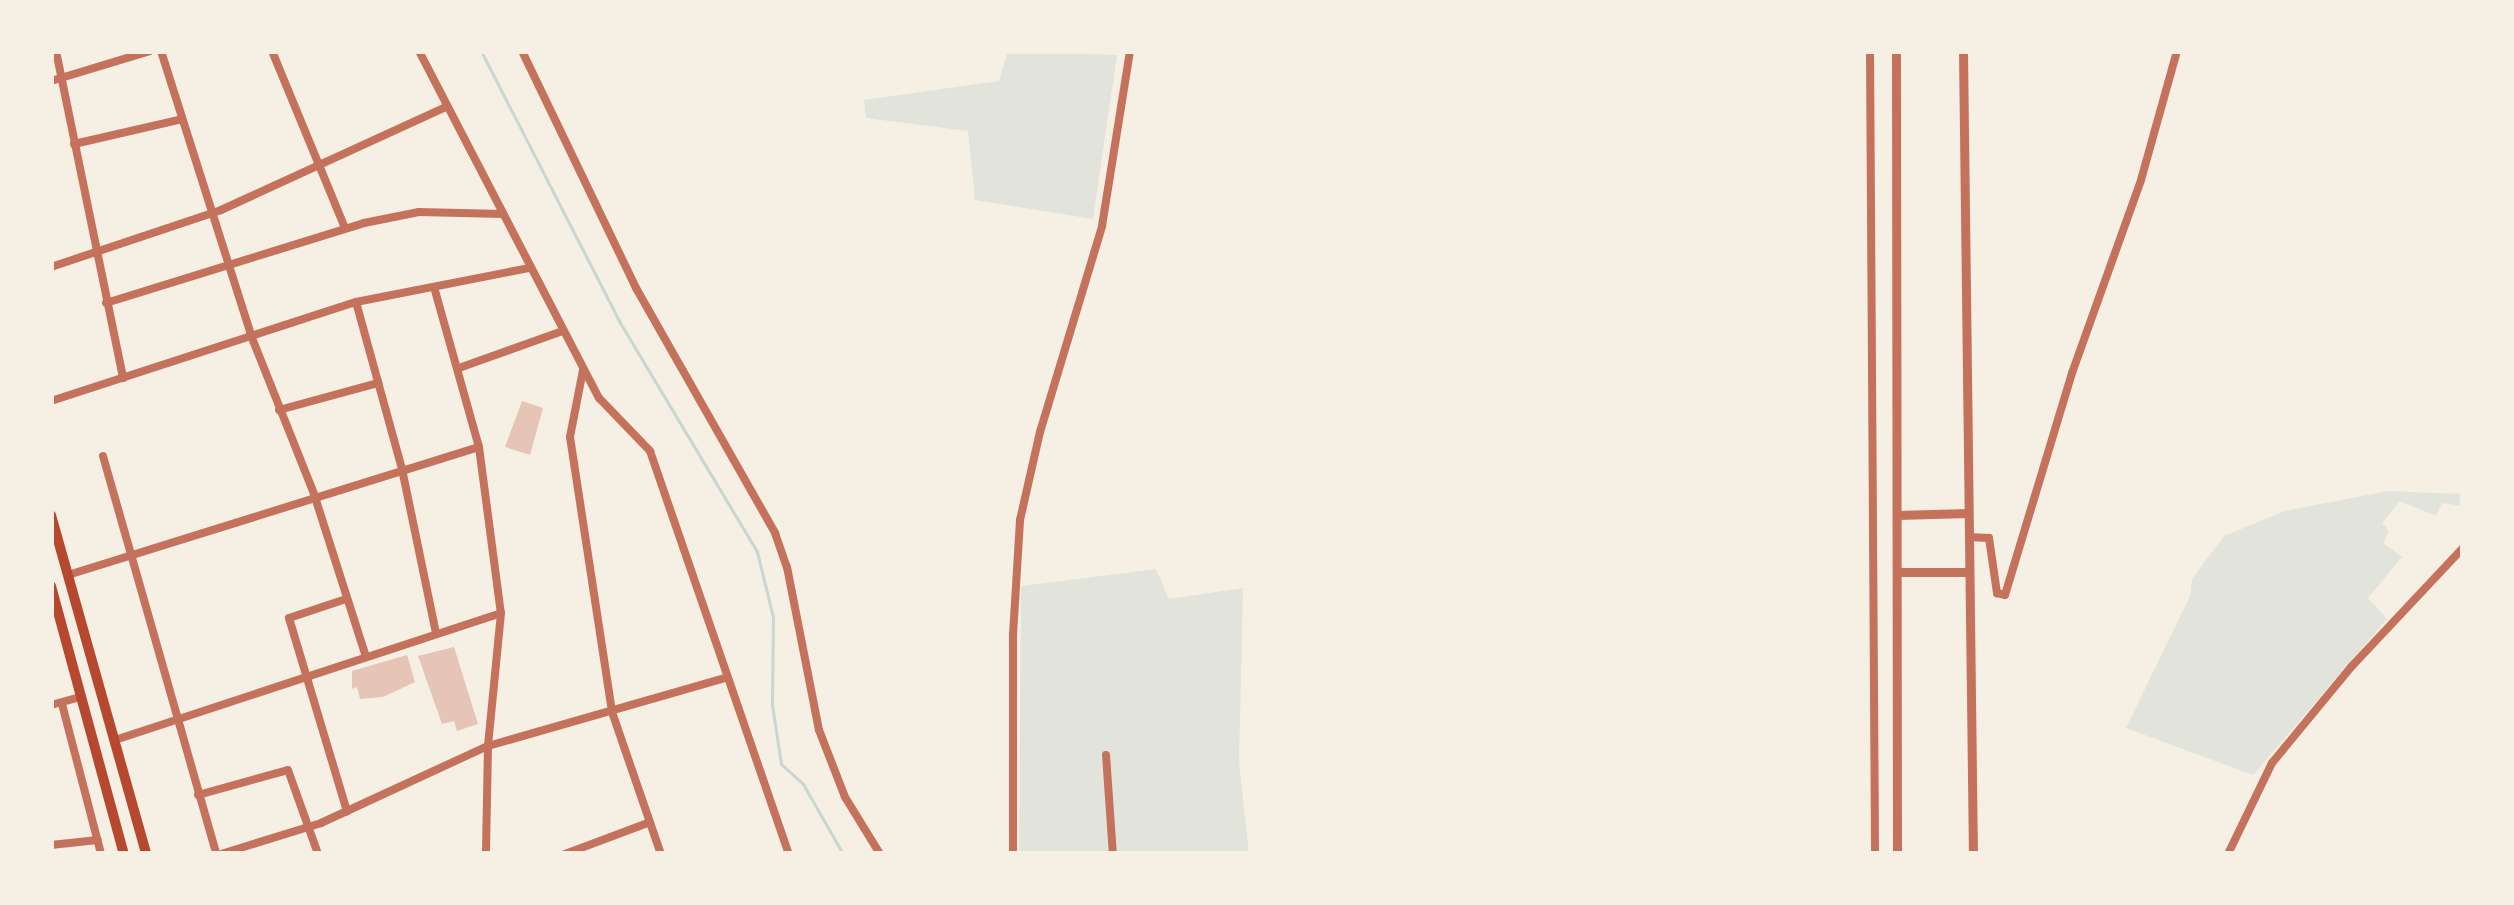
<!DOCTYPE html>
<html>
<head>
<meta charset="utf-8">
<style>
	body { margin:0 }
	#map { position:relative; width:2514px; height:905px; overflow:hidden; background:#f6efe4; font-family:Montserrat,sans-serif }
	div>[style] { position:absolute }
	.green>* { inset:0; background:#e2e4dc }
	.stream>* { height:3px; margin:-1.5px; padding:0 1.5px; transform-origin:1.5px; border-radius:1.5px; background:#c9d6d2 }
	.building>* { inset:0; background:#e6c5b7 }
	.minor>* { height:8px; margin:-4px; padding:0 4px; transform-origin:4px; border-radius:4px; background:#c5725c }
	.tertiary>* { height:9px; margin:-4.5px; padding:0 4.5px; transform-origin:4.5px; border-radius:4.5px; background:#c5725c }
	.secondary>* { height:10px; margin:-5px; padding:0 5px; transform-origin:5px; border-radius:5px; background:#b5482f }
	span { translate:-50% -50%; white-space:nowrap; text-align:center; line-height:1.15; -webkit-text-stroke:9px #f6efe4; paint-order:stroke }
	.frame { position:absolute; inset:0; border:54px solid #f6efe4; pointer-events:none }
</style>
</head>
<body>
<div id="map">
	<div class="green">
		<i style="clip-path:polygon(1008px 51px,1117px 55px,1093px 219px,975px 200px,968px 131px,866px 118px,864px 100px,999px 81px)"></i>
		<i style="clip-path:polygon(2388px 491px,2463px 494px,2463px 506px,2442px 503px,2436px 516px,2400px 501px,2382px 523px,2389px 531px,2383px 543px,2402px 557px,2368px 598px,2387px 619px,2253px 775px,2126px 728px,2190px 596px,2192px 579px,2224px 536px,2285px 511px)"></i>
		<i style="clip-path:polygon(1156px 569px,1169px 599px,1243px 588px,1239px 761px,1249px 854px,1019px 854px,1021px 586px)"></i>
	</div>
	<div class="stream">
		<i style="left:481px;top:51px;width:303px;rotate:62.9deg"></i>
		<i style="left:619px;top:321px;width:269px;rotate:59.1deg"></i>
		<i style="left:757px;top:552px;width:67px;rotate:76.2deg"></i>
		<i style="left:773px;top:617px;width:88px;rotate:90.7deg"></i>
		<i style="left:772px;top:705px;width:60px;rotate:81.3deg"></i>
		<i style="left:781px;top:764px;width:30px;rotate:42deg"></i>
		<i style="left:803px;top:784px;width:81px;rotate:60.3deg"></i>
	</div>
	<div class="building">
		<i style="clip-path:polygon(522px 401px,543px 408px,530px 455px,505px 447px)"></i>
		<i style="clip-path:polygon(454px 647px,478px 724px,457px 731px,454px 721px,442px 724px,418px 656px)"></i>
		<i style="clip-path:polygon(407px 655px,415px 682px,383px 697px,360px 699px,357px 687px,352px 689px,352px 671px)"></i>
	</div>
	<div class="minor">
		<i style="left:56px;top:51px;width:334px;rotate:78.4deg"></i>
		<i style="left:161px;top:51px;width:301px;rotate:72.4deg"></i>
		<i style="left:252px;top:338px;width:168px;rotate:68.3deg"></i>
		<i style="left:314px;top:494px;width:168px;rotate:72.3deg"></i>
		<i style="left:272px;top:51px;width:191px;rotate:67.6deg"></i>
		<i style="left:419px;top:51px;width:391px;rotate:62.6deg"></i>
		<i style="left:599px;top:398px;width:74px;rotate:46.1deg"></i>
		<i style="left:650px;top:451px;width:426px;rotate:71deg"></i>
		<i style="left:522px;top:51px;width:263px;rotate:64.3deg"></i>
		<i style="left:636px;top:288px;width:282px;rotate:60.4deg"></i>
		<i style="left:775px;top:533px;width:36px;rotate:71deg"></i>
		<i style="left:787px;top:567px;width:166px;rotate:78.9deg"></i>
		<i style="left:819px;top:730px;width:72px;rotate:68.8deg"></i>
		<i style="left:845px;top:797px;width:67px;rotate:58.4deg"></i>
		<i style="left:1870px;top:51px;width:803px;rotate:89.64deg"></i>
		<i style="left:51px;top:81px;width:103px;rotate:-16.9deg"></i>
		<i style="left:74px;top:144px;width:111px;rotate:-13deg"></i>
		<i style="left:51px;top:267px;width:179px;rotate:-18.5deg"></i>
		<i style="left:221px;top:210px;width:247px;rotate:-24.6deg"></i>
		<i style="left:434px;top:287px;width:166px;rotate:74.3deg"></i>
		<i style="left:479px;top:447px;width:167px;rotate:82.5deg"></i>
		<i style="left:501px;top:613px;width:134px;rotate:95.6deg"></i>
		<i style="left:488px;top:746px;width:108px;rotate:91.1deg"></i>
		<i style="left:356px;top:302px;width:173px;rotate:74.6deg"></i>
		<i style="left:402px;top:469px;width:167px;rotate:78.3deg"></i>
		<i style="left:106px;top:303px;width:270px;rotate:-17.2deg"></i>
		<i style="left:364px;top:223px;width:56px;rotate:-11.3deg"></i>
		<i style="left:419px;top:212px;width:84px;rotate:1.4deg"></i>
		<i style="left:459px;top:368px;width:110px;rotate:-19.6deg"></i>
		<i style="left:583px;top:370px;width:68px;rotate:101deg"></i>
		<i style="left:570px;top:437px;width:278px;rotate:81.3deg"></i>
		<i style="left:612px;top:712px;width:150px;rotate:71deg"></i>
		<i style="left:51px;top:401px;width:321px;rotate:-18deg"></i>
		<i style="left:356px;top:302px;width:177px;rotate:-11.1deg"></i>
		<i style="left:279px;top:410px;width:103px;rotate:-15.3deg"></i>
		<i style="left:103px;top:456px;width:414px;rotate:74.1deg"></i>
		<i style="left:1969px;top:537px;width:20px;rotate:3deg"></i>
		<i style="left:1989px;top:538px;width:56px;rotate:81.7deg"></i>
		<i style="left:1997px;top:593px;width:8px;rotate:14deg"></i>
		<i style="left:2005px;top:595px;width:232px;rotate:-73.2deg"></i>
		<i style="left:2072px;top:373px;width:205px;rotate:-70.3deg"></i>
		<i style="left:2141px;top:180px;width:134px;rotate:-74.4deg"></i>
		<i style="left:68px;top:575px;width:430px;rotate:-17.3deg"></i>
		<i style="left:346px;top:599px;width:60px;rotate:161.6deg"></i>
		<i style="left:289px;top:618px;width:202px;rotate:73.3deg"></i>
		<i style="left:62px;top:704px;width:155px;rotate:75.4deg"></i>
		<i style="left:51px;top:705px;width:31px;rotate:-15deg"></i>
		<i style="left:115px;top:740px;width:406px;rotate:-18.2deg"></i>
		<i style="left:1106px;top:755px;width:99px;rotate:86deg"></i>
		<i style="left:198px;top:795px;width:93px;rotate:-15.5deg"></i>
		<i style="left:288px;top:770px;width:89px;rotate:70.3deg"></i>
		<i style="left:51px;top:845px;width:47px;rotate:-6.1deg"></i>
		<i style="left:221px;top:854px;width:105px;rotate:-17.2deg"></i>
		<i style="left:321px;top:823px;width:184px;rotate:-24.8deg"></i>
		<i style="left:488px;top:746px;width:247px;rotate:-16deg"></i>
		<i style="left:565px;top:854px;width:89px;rotate:-20.5deg"></i>
		<i style="left:1013px;top:854px;width:219px;rotate:-90deg"></i>
		<i style="left:1013px;top:635px;width:115px;rotate:-86.5deg"></i>
		<i style="left:1020px;top:520px;width:90px;rotate:-77.2deg"></i>
		<i style="left:1040px;top:432px;width:215px;rotate:-73.2deg"></i>
		<i style="left:1102px;top:226px;width:177px;rotate:-80.9deg"></i>
		<i style="left:2228px;top:854px;width:101px;rotate:-64.2deg"></i>
		<i style="left:2272px;top:763px;width:126px;rotate:-50.5deg"></i>
		<i style="left:2352px;top:666px;width:162px;rotate:-46.8deg"></i>
	</div>
	<div class="tertiary">
		<i style="left:1896px;top:51px;width:803px;rotate:89.93deg"></i>
		<i style="left:1963px;top:51px;width:803px;rotate:89.29deg"></i>
		<i style="left:1897px;top:515px;width:71px;rotate:-1.6deg"></i>
		<i style="left:1897px;top:572px;width:72px"></i>
	</div>
	<div class="secondary">
		<i style="left:51px;top:515px;width:352px;rotate:74.3deg"></i>
		<i style="left:51px;top:586px;width:278px;rotate:74.8deg"></i>
	</div>
	<div class="frame"></div>
</div>
</body>
</html>
